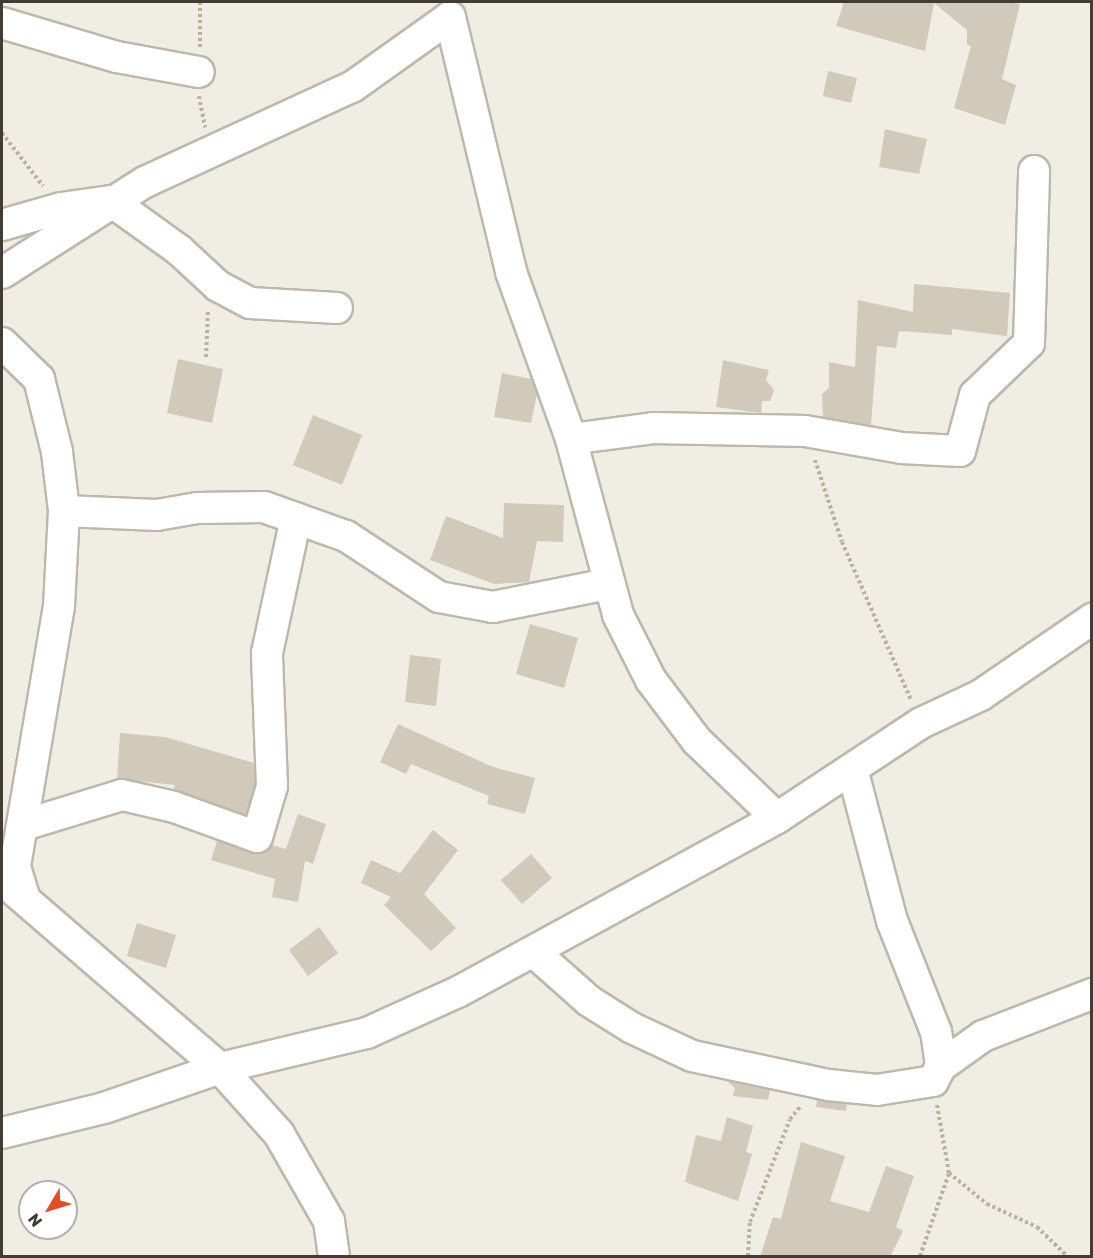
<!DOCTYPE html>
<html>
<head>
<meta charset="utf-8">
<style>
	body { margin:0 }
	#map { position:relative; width:1093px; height:1258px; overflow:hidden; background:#f0ede4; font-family:Rubik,sans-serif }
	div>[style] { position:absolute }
	.building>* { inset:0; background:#d1c9ba }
	.path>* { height:4px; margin-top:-2px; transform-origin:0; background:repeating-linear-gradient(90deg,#bbb19a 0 3px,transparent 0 6px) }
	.roads { filter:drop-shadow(2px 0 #beb8aa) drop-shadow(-2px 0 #beb8aa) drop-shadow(0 2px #beb8aa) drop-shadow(0 -2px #beb8aa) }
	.minor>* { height:30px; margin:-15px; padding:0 15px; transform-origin:15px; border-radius:15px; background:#fff }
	span { translate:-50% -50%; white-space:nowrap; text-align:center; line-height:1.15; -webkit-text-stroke:4.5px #fff; paint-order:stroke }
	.frame { position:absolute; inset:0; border:3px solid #423d34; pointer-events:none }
	.north { position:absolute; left:18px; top:1180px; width:60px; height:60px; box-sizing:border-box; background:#fff; border:2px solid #b3b1ae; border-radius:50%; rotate:232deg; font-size:16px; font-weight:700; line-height:24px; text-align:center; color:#423d34 }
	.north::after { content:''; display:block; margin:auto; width:21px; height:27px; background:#e74b24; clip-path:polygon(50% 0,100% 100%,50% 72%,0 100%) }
</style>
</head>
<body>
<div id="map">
	<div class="building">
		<i style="clip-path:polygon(844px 2px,1008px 2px,1020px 4px,1002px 79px,1016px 85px,1005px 125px,954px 108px,971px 46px,967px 45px,967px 30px,934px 3px,925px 51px,836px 26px)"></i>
		<i style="clip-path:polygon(828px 71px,857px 78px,851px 103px,823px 96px)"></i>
		<i style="clip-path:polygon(885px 129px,927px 139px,919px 174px,879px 167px)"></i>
		<i style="clip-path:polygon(914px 284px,1010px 293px,1007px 336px,952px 329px,952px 335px,899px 331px,896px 348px,877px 346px,871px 425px,823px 417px,822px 394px,829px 388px,829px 362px,855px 367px,858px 300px,913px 312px)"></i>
		<i style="clip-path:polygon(178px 359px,223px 369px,212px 423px,167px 413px)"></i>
		<i style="clip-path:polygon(723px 360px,769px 370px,766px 380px,774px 390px,770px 401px,762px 401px,761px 413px,716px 407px)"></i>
		<i style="clip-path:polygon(502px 373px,531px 379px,537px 394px,531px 423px,494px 417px)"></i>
		<i style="clip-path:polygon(313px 415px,362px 435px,342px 485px,293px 465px)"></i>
		<i style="clip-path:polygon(504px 503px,564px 505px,563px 542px,537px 541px,529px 582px,494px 584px,430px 560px,446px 516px,503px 538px)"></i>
		<i style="clip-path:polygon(530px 624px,578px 638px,564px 688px,516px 674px)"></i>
		<i style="clip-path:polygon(410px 655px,441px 659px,436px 706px,405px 702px)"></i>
		<i style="clip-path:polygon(398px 724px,493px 767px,535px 778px,525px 814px,487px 804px,489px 796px,411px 764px,406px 774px,380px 762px)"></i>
		<i style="clip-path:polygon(120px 733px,165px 737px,254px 763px,255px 784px,246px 815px,174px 789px,175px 785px,117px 779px)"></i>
		<i style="clip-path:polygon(298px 814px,326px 824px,313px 864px,305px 861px,298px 902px,272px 897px,275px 879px,211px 860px,217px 841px,252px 853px,261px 854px,272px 845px,286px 849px)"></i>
		<i style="clip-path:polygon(433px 830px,458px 850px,424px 894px,456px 928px,431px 951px,384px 905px,391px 897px,361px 883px,371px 860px,400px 873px)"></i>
		<i style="clip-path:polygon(531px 854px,552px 878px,522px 904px,501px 880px)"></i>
		<i style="clip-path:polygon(137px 923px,176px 935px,166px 968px,127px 956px)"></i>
		<i style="clip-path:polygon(319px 927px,338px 953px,308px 976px,289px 950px)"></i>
		<i style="clip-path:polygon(727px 1081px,770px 1090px,768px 1100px,733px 1096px,735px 1088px)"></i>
		<i style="clip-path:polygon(817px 1100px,847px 1104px,846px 1111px,816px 1107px)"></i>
		<i style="clip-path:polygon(727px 1117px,753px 1126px,746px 1152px,752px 1154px,738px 1201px,685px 1182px,696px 1135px,721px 1141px)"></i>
		<i style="clip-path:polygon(801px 1142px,845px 1156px,830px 1201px,869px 1212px,886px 1166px,914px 1176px,896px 1227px,903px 1231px,890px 1257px,760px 1257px,773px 1217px,781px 1219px)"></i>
	</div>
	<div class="path">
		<i style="left:200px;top:47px;width:45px;rotate:-90deg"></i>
		<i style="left:199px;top:96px;width:32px;rotate:79deg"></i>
		<i style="left:2px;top:133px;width:67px;rotate:52.3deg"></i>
		<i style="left:206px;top:357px;width:48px;rotate:-87.6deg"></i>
		<i style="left:815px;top:460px;width:86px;rotate:71.8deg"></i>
		<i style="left:842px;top:542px;width:172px;rotate:66.4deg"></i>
		<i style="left:937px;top:1105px;width:69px;rotate:80deg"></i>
		<i style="left:949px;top:1173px;width:49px;rotate:39.2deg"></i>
		<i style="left:987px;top:1204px;width:55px;rotate:24.7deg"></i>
		<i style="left:1037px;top:1227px;width:42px;rotate:44deg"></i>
		<i style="left:748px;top:1256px;width:34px;rotate:-87deg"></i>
		<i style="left:750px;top:1222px;width:110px;rotate:-68.8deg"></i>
		<i style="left:790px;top:1119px;width:17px;rotate:-50deg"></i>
		<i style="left:920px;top:1256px;width:88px;rotate:-70.7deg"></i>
	</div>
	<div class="roads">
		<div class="minor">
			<i style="left:2px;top:23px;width:120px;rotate:16.5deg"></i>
			<i style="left:117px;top:57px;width:83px;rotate:10.4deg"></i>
			<i style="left:2px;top:225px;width:61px;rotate:-16.1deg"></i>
			<i style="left:61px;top:208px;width:50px;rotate:-8deg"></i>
			<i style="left:111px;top:201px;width:84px;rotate:35.8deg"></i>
			<i style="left:179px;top:250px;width:53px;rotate:42.7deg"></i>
			<i style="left:218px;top:286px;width:36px;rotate:28deg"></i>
			<i style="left:250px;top:303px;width:87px;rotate:3.3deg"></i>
			<i style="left:2px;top:273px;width:169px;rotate:-32.5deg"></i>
			<i style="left:145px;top:182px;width:228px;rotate:-24.7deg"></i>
			<i style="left:352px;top:87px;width:120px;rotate:-35.5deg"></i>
			<i style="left:450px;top:17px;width:262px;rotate:76.5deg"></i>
			<i style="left:511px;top:272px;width:177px;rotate:70.2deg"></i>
			<i style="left:571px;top:439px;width:182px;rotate:75deg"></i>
			<i style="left:618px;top:615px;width:73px;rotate:63.1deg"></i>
			<i style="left:651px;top:680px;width:76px;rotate:53deg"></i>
			<i style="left:697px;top:741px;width:111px;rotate:43.9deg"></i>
			<i style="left:2px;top:343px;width:52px;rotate:44.2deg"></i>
			<i style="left:39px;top:379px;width:75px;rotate:76.1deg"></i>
			<i style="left:57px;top:452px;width:59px;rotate:83.2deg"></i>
			<i style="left:64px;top:511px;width:95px;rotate:93deg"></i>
			<i style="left:59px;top:606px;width:265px;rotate:99.6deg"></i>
			<i style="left:15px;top:867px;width:30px;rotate:73deg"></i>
			<i style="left:571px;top:439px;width:83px;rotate:-7.6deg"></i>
			<i style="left:653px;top:428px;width:152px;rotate:1.1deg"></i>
			<i style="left:805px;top:431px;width:97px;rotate:10deg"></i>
			<i style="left:901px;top:448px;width:59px;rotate:2.9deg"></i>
			<i style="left:960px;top:451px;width:58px;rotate:-75deg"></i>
			<i style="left:975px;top:395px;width:75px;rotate:-43.9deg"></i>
			<i style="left:1029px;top:343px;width:172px;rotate:-88.3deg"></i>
			<i style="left:64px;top:511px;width:93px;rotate:2.5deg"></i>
			<i style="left:157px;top:515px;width:41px;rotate:-9.9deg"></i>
			<i style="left:197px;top:508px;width:67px;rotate:-0.9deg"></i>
			<i style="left:264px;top:507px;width:87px;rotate:19.5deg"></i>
			<i style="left:346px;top:536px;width:111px;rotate:33.3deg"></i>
			<i style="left:439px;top:597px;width:55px;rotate:10.5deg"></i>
			<i style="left:493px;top:607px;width:117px;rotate:-11.3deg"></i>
			<i style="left:24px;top:825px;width:102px;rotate:-17deg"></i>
			<i style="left:122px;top:795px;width:53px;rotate:13deg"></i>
			<i style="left:174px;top:807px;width:88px;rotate:19.9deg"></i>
			<i style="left:257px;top:837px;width:53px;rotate:-73.6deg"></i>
			<i style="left:272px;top:786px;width:133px;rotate:-92.2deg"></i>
			<i style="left:267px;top:653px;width:138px;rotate:-77.9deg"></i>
			<i style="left:9px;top:886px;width:279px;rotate:40.8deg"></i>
			<i style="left:220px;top:1068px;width:89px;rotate:48.2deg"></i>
			<i style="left:279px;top:1134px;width:100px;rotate:60.1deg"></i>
			<i style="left:329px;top:1221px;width:35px;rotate:82deg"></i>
			<i style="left:535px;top:953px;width:72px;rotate:41.6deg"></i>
			<i style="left:589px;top:1001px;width:51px;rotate:32.1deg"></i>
			<i style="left:632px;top:1028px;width:66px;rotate:25deg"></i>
			<i style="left:692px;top:1056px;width:139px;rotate:12deg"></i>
			<i style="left:828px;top:1085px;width:49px;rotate:5.8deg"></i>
			<i style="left:877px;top:1090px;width:57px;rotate:-9.1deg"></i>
			<i style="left:933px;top:1081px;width:17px;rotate:-62deg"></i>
			<i style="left:941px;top:1066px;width:34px;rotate:-98deg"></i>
			<i style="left:936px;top:1032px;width:119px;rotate:-111.6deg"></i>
			<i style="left:892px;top:921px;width:157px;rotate:-104.7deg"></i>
			<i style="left:941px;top:1066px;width:52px;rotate:-35.5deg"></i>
			<i style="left:983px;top:1036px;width:117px;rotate:-21.1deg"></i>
			<i style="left:2px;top:1133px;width:105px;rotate:-13.8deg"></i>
			<i style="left:104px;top:1108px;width:123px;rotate:-19deg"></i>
			<i style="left:220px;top:1068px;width:151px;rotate:-13.4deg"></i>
			<i style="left:367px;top:1033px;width:100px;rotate:-24.3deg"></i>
			<i style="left:458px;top:992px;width:363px;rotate:-28.6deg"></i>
			<i style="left:777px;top:818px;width:173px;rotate:-33.4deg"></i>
			<i style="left:921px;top:723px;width:66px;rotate:-25deg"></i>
			<i style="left:981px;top:695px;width:135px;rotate:-34.4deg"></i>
		</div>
	</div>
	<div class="frame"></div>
	<div class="north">N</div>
</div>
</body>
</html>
